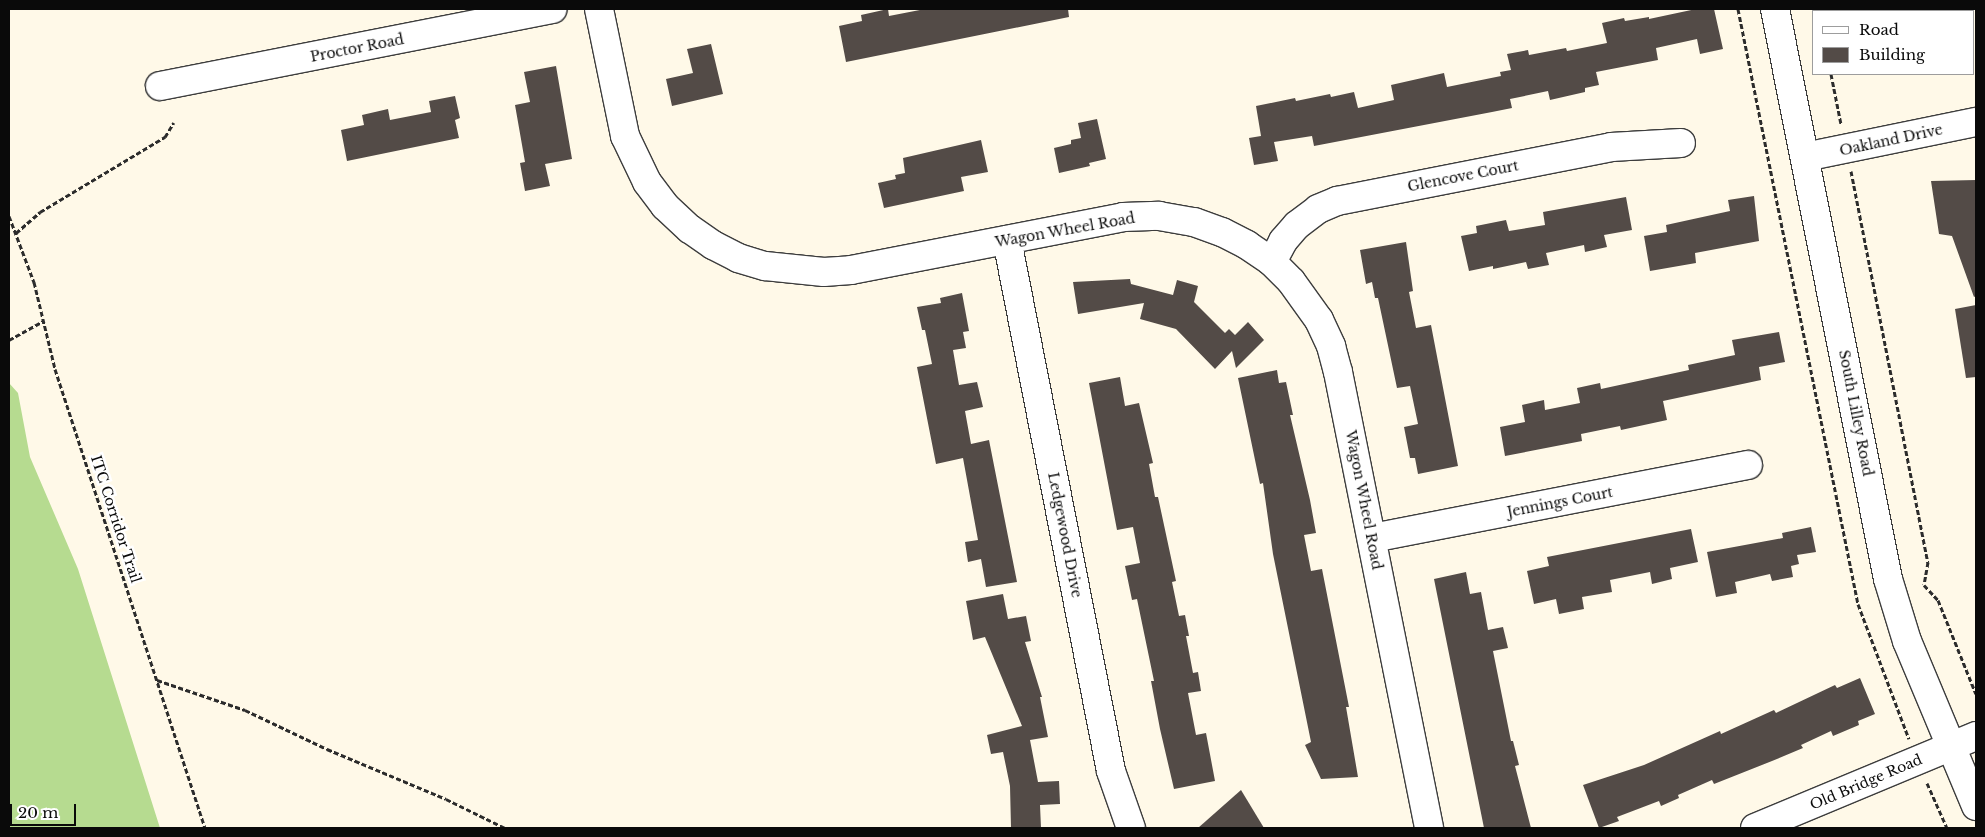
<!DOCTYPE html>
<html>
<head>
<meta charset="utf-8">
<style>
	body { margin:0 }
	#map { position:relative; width:1985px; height:837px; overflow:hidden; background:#fff9e8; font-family:"Libre Baskerville",serif }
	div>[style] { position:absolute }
	.forest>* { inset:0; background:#b6db90 }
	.building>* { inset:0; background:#534b47 }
	.path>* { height:3px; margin-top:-1.5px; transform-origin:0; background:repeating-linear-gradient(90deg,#2c2c2c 0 5px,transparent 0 7.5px) }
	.roads { filter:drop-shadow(1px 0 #3d3d3d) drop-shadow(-1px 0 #3d3d3d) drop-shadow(0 1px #3d3d3d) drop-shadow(0 -1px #3d3d3d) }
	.minor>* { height:28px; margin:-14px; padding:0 14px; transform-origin:14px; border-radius:14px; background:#fff }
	span { translate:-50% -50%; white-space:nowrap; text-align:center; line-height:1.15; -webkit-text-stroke:5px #fff; paint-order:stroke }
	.street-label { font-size:14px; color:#0a0a0a }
	.frame { position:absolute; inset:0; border:10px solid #0a0a0a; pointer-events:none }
	.legend { position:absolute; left:1812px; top:10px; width:162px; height:65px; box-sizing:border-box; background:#fff; border:1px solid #9d9d9d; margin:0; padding:6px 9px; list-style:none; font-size:15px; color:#0a0a0a }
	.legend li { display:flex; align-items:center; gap:10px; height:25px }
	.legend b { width:25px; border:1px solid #9d9d9d }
	.scale { position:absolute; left:10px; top:804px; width:66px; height:22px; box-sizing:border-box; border:2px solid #0a0a0a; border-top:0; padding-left:6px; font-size:15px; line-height:18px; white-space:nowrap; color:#0a0a0a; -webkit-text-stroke:4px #fff; paint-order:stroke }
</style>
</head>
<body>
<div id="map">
	<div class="forest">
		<i style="clip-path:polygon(9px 383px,18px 393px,30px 457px,78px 569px,160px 828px,9px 828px)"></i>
	</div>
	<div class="building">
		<i style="clip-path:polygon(888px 9px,889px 16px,925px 9px,1068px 9px,1069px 17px,846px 62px,839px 26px,862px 21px,861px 15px)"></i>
		<i style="clip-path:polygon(1696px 9px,1714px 9px,1723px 49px,1700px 54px,1697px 39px,1656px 48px,1658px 60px,1596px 72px,1599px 85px,1585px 88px,1585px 92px,1550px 100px,1548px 91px,1510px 99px,1512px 108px,1492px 112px,1314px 146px,1312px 136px,1274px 142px,1278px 161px,1254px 165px,1249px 138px,1261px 136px,1256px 106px,1295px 98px,1296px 101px,1330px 94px,1331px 97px,1354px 92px,1358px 108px,1394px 100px,1391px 85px,1444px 73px,1447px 87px,1501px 76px,1500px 72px,1511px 70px,1507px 54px,1528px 50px,1529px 55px,1566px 48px,1567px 51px,1607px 43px,1602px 23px,1624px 18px,1625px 21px,1649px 17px,1649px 19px)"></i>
		<i style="clip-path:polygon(711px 44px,723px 94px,672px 106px,666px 79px,693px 73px,687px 49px)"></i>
		<i style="clip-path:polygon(556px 66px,572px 159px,545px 164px,550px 186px,525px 191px,520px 163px,525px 162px,515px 105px,530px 102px,524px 72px)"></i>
		<i style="clip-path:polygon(455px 96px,460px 118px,455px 120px,459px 138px,347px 161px,341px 130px,364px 125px,362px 115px,388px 109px,390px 120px,431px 112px,429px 101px)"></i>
		<i style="clip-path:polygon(1097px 119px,1106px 159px,1089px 163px,1090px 166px,1059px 173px,1054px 148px,1071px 144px,1071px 140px,1081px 138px,1078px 123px)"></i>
		<i style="clip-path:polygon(981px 140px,988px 172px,961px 177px,964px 191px,884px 208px,878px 183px,896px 179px,895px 175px,905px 173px,903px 158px)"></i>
		<i style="clip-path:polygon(1976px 180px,1976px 296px,1974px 297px,1952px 236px,1939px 234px,1931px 181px)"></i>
		<i style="clip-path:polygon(1754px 196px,1759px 241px,1695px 253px,1696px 263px,1650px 271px,1644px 236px,1667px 232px,1666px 225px,1730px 211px,1728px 200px)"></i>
		<i style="clip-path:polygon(1626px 197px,1632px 230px,1604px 235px,1607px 247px,1585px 252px,1584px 245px,1546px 253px,1549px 265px,1528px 269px,1526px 262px,1493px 269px,1493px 266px,1469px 271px,1461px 236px,1477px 233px,1476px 226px,1506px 220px,1509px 231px,1545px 225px,1543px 212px)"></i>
		<i style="clip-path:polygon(1406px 242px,1413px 291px,1409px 292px,1416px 328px,1431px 325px,1458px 466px,1418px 474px,1415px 458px,1410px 458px,1404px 427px,1418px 424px,1410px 386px,1397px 388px,1378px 298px,1375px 298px,1372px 282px,1366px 284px,1360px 250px)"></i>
		<i style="clip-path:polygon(1130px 279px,1131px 284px,1173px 295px,1177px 280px,1198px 286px,1194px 302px,1225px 333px,1229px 329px,1235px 335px,1248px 322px,1264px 340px,1236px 368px,1232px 351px,1215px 369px,1176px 329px,1140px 319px,1144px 303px,1078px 314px,1073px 282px)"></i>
		<i style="clip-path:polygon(962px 293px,969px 331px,963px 332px,966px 348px,953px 350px,959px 385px,977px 382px,983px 407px,965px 411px,971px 444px,989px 440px,1017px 582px,986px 587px,981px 559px,968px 562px,965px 542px,978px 540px,963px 458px,936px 464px,917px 367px,932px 364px,925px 330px,922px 330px,917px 307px,941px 303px,940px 298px)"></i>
		<i style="clip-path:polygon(1976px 305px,1976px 377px,1966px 378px,1955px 309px)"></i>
		<i style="clip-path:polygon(1779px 332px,1785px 362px,1759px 367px,1761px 380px,1663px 401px,1667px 420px,1621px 430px,1620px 426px,1581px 434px,1582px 441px,1505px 456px,1500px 427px,1525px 422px,1522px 405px,1544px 400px,1545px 410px,1580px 403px,1577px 388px,1600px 383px,1601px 389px,1689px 370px,1688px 365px,1735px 355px,1732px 340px)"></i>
		<i style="clip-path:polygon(1277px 370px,1279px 383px,1286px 382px,1293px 415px,1290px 415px,1310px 500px,1316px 533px,1304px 535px,1311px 571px,1322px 569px,1349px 707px,1346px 707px,1358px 777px,1321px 779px,1305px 745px,1311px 742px,1273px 554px,1263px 483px,1260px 484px,1238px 378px)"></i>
		<i style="clip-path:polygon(1120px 377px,1125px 406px,1139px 403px,1153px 463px,1149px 464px,1155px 497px,1158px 497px,1176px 581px,1172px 582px,1179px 616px,1185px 615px,1189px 636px,1186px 636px,1193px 673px,1198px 672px,1201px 691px,1188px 693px,1196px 735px,1206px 733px,1215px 781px,1174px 789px,1160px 729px,1151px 681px,1154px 681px,1137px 599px,1132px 600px,1125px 566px,1140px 563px,1133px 527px,1117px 530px,1089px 383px)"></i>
		<i style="clip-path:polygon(1811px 527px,1816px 552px,1797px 555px,1799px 564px,1791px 566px,1793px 577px,1772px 581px,1770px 574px,1735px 582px,1737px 593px,1716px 597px,1707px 552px,1783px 538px,1782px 533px)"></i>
		<i style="clip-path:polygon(1691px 529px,1698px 562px,1670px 568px,1672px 579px,1652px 584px,1650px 572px,1610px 580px,1612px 592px,1582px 597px,1584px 609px,1559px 614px,1556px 599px,1534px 604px,1527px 571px,1549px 566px,1547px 557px)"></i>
		<i style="clip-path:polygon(1466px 572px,1470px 594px,1481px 592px,1488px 630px,1503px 627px,1508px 648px,1493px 651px,1511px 741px,1513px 741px,1519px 765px,1515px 766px,1531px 828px,1484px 828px,1434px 579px)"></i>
		<i style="clip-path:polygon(1003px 594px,1008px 619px,1026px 616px,1031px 641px,1025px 642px,1042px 697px,1040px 697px,1048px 737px,1030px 740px,1038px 782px,1059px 781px,1060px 804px,1040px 805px,1041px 828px,1011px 828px,1010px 786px,1003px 752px,991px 754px,987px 735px,1022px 726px,985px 637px,973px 640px,966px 601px)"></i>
		<i style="clip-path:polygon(1860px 678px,1875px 714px,1858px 721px,1859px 725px,1833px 736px,1831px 731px,1801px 745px,1803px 748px,1772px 761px,1714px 784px,1712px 780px,1678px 795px,1679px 798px,1661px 806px,1659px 801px,1617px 817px,1619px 821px,1599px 828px,1583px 785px,1644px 765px,1720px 731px,1721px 734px,1774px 710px,1776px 713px,1835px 685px,1837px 688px)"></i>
		<i style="clip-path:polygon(1241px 790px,1264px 828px,1198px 828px)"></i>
	</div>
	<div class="path">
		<i style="left:1738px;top:9px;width:607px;rotate:78.6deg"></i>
		<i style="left:1858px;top:604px;width:144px;rotate:69.3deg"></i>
		<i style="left:1819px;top:9px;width:2px;rotate:90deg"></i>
		<i style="left:1831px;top:74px;width:51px;rotate:78.7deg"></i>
		<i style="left:1851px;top:171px;width:399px;rotate:78.9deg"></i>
		<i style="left:1928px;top:562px;width:23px;rotate:100deg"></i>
		<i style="left:1924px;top:585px;width:21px;rotate:47deg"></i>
		<i style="left:1938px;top:600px;width:101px;rotate:68deg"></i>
		<i style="left:9px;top:216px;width:71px;rotate:69.3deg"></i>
		<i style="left:34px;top:282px;width:89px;rotate:76.4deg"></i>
		<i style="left:55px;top:369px;width:483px;rotate:71.9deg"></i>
		<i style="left:16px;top:233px;width:32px;rotate:-41deg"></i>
		<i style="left:40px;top:212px;width:146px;rotate:-31deg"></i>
		<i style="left:165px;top:137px;width:17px;rotate:-59deg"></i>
		<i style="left:9px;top:340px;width:39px;rotate:-29deg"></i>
		<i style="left:157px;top:680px;width:93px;rotate:18.8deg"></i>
		<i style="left:245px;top:710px;width:91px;rotate:25.4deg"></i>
		<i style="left:327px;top:749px;width:129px;rotate:22.8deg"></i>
		<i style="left:446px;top:799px;width:66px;rotate:26.2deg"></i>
		<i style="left:1927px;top:783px;width:49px;rotate:66deg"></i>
	</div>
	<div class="roads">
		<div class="minor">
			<i style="left:599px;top:9px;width:130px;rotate:78.4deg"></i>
			<i style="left:625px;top:136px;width:51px;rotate:64.4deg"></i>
			<i style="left:647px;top:182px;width:30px;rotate:53deg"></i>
			<i style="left:665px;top:206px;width:34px;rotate:43deg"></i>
			<i style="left:690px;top:229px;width:28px;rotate:35deg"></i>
			<i style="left:713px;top:245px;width:28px;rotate:27deg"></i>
			<i style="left:738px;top:258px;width:28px;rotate:17deg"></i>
			<i style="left:765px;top:266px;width:59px;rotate:5.8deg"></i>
			<i style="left:824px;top:272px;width:27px;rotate:-4deg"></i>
			<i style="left:851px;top:270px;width:277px;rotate:-11deg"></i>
			<i style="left:1123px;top:217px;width:36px;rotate:-2deg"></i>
			<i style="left:1159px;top:216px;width:36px;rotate:10deg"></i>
			<i style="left:1194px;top:222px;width:30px;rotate:20deg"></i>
			<i style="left:1222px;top:232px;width:28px;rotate:27deg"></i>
			<i style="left:1247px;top:245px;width:30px;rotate:34deg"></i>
			<i style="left:1272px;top:262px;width:27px;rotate:45deg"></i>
			<i style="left:1291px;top:281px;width:48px;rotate:54.3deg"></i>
			<i style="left:1319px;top:320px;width:29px;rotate:65deg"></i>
			<i style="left:1331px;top:346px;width:27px;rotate:75deg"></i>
			<i style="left:1338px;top:372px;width:465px;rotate:78.7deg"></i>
			<i style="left:1775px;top:9px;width:581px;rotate:78.79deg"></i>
			<i style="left:1888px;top:579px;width:65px;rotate:73deg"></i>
			<i style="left:1907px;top:641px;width:179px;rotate:67.3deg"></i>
			<i style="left:160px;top:86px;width:400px;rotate:-11.1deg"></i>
			<i style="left:1805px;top:157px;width:175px;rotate:-11.6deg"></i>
			<i style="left:1007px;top:240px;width:541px;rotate:78.92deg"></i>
			<i style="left:1111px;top:771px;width:60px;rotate:70.7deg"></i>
			<i style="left:1272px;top:262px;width:24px;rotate:-62deg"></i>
			<i style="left:1283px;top:241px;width:21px;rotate:-49deg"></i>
			<i style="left:1297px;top:225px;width:26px;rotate:-37deg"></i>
			<i style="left:1318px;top:209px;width:21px;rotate:-23deg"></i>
			<i style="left:1337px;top:201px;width:279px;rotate:-11.1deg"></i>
			<i style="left:1611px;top:147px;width:70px;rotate:-3.3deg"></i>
			<i style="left:1372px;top:538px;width:383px;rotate:-11deg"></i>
			<i style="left:1755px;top:828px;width:239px;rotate:-22.6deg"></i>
		</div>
	</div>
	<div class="street-label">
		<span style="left:357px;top:48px;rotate:-11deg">Proctor Road</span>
		<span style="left:1891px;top:140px;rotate:-12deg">Oakland Drive</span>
		<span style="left:1463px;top:176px;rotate:-11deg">Glencove Court</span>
		<span style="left:1065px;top:230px;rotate:-10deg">Wagon Wheel Road</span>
		<span style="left:1856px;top:413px;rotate:79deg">South Lilley Road</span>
		<span style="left:1364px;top:500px;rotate:79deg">Wagon Wheel Road</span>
		<span style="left:1560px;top:502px;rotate:-11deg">Jennings Court</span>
		<span style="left:116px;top:519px;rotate:72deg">ITC Corridor Trail</span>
		<span style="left:1065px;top:535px;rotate:79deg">Ledgewood Drive</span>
		<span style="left:1866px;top:782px;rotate:-23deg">Old Bridge Road</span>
	</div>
	<div class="frame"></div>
	<ul class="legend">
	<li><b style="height:6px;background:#fff"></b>Road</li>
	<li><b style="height:14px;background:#534b47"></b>Building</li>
	</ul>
	<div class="scale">20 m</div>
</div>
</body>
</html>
